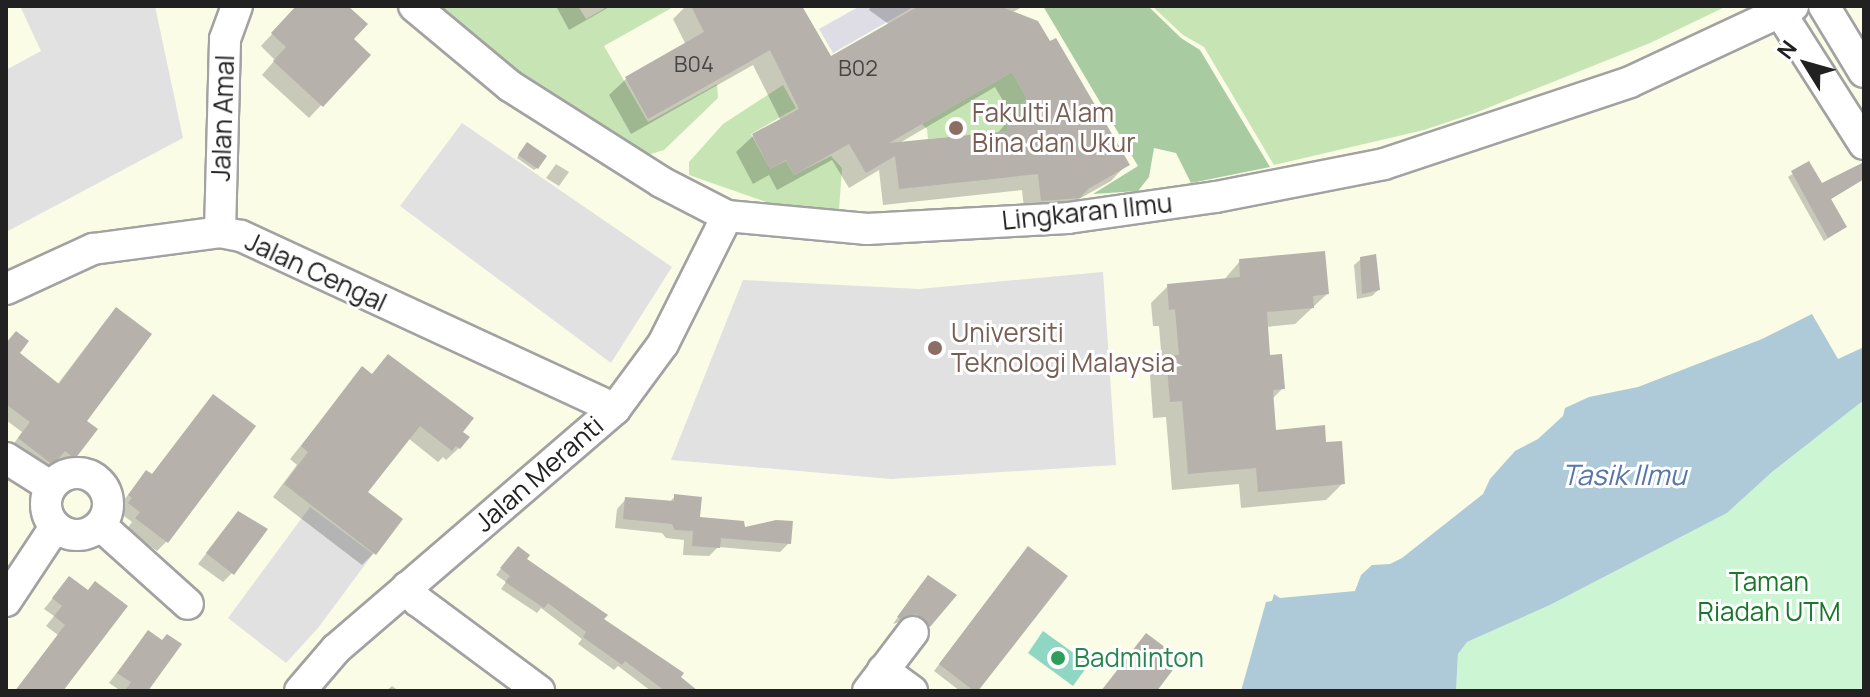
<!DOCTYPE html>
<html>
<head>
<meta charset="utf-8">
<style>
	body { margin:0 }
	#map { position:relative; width:1870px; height:697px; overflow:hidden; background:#f0efe9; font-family:Manrope,sans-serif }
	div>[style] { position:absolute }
	.education>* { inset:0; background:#fafce6 }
	.grass>* { inset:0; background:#c7e5b4 }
	.forest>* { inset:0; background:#a9cba2 }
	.park>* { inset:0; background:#cbf5d3 }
	.pitch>* { inset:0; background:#8fd7c3 }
	.parking>* { inset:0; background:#e1e1e1 }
	.plaza>* { inset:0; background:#dedde6 }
	.water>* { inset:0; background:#aecad9 }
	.shadow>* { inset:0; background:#0003 }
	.building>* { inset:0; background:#b6b1ab }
	.roads { filter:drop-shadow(2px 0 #a2a2a2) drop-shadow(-2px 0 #a2a2a2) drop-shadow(0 2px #a2a2a2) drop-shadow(0 -2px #a2a2a2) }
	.minor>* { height:30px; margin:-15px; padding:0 15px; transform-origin:15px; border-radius:15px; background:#fff }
	.minor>.ring { margin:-15px; padding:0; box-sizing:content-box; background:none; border:30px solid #fff; border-radius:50% }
	.dots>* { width:22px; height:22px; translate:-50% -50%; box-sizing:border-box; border:4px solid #fff; border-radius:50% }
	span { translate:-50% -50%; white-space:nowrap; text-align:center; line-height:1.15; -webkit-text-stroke:6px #fff; paint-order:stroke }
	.number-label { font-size:22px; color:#464544 }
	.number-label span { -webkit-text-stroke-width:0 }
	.education-label { font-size:26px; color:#785e54 }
	.left { translate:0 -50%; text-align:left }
	.street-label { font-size:26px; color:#212121 }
	.park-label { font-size:26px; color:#18772a }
	.leisure-label { font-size:26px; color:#27864d }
	.water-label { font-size:28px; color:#5676a8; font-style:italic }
	.frame { position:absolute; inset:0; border:8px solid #212121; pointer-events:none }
	.north { position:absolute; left:1766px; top:24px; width:80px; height:80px; -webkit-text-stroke:6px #fff; paint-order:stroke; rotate:307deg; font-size:22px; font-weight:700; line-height:32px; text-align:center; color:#212121 }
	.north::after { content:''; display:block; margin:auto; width:28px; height:36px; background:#212121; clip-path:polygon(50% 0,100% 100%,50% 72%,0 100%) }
</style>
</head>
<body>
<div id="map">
	<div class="education">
		<i style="clip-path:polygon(6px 6px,1864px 6px,1864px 691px,6px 691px)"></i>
	</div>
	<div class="grass">
		<i style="clip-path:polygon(434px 6px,578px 6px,586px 19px,609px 6px,675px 6px,604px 46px,648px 122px,717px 84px,718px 98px,664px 150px,647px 155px,548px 103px)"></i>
		<i style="clip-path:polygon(1152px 6px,1727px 6px,1650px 43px,1475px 113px,1424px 130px,1274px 165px,1204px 47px,1183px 35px)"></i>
		<i style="clip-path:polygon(1012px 72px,1027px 99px,1020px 105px,1024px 113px,1021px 119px,1007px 121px,1008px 131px,928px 139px,927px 129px,922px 124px)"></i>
		<i style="clip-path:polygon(783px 85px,796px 108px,751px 134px,770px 169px,786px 161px,794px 175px,831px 156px,842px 168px,839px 210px,813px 211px,769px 203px,689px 175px,689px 162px,723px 124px)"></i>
	</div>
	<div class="forest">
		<i style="clip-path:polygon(1043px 6px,1148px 6px,1181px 38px,1200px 50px,1270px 167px,1191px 183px,1176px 153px,1154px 148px,1149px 177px,1138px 191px,1093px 194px,1138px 166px)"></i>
	</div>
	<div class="park">
		<i style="clip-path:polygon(1864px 400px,1864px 691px,1456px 691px,1458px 654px,1467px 642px,1550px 605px,1727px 513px,1772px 472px)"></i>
	</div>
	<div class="pitch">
		<i style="clip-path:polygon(1043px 631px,1089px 664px,1073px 686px,1028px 653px)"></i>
	</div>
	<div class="parking">
		<i style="clip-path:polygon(20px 6px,155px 6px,183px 138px,6px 232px,6px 70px,41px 51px)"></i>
		<i style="clip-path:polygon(462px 123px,672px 267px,611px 363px,400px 206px)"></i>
		<i style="clip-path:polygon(1103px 272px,1116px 465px,891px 479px,671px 460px,743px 280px,919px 289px)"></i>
		<i style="clip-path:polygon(310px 507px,373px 554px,318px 628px,286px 663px,228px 618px)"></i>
	</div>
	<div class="plaza">
		<i style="clip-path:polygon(860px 6px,915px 6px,833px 53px,819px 29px)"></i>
	</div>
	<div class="water">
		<i style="clip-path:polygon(1812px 314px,1838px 359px,1864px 347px,1864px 400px,1772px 472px,1727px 513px,1550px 605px,1467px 642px,1458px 654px,1456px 691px,1241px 691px,1266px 602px,1272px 601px,1274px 594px,1280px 598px,1355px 591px,1361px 575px,1372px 565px,1390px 564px,1402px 558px,1483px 494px,1490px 479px,1515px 451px,1538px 439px,1563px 416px,1565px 408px,1589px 397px,1638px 387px,1762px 339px)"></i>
	</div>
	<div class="shadow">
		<i style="clip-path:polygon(298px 6px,345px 6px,351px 40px,368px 55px,309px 118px,262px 75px,275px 60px,261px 46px)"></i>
		<i style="clip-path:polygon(556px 6px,611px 6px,569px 30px)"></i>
		<i style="clip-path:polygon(evenodd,686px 6px,800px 6px,831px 59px,890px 25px,869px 10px,871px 6px,1024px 6px,1011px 13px,1127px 164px,1111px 181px,1070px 204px,1025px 217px,1022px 190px,883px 205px,879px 170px,849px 188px,832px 160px,777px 190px,769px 175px,753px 184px,736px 152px,753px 136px,781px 121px,753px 65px,631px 134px,609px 95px,626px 79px,686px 45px,673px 19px,686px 6px,995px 87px,1012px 116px,997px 134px,896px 145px,995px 87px)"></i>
		<i style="clip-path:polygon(525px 146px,537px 168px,534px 170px,517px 158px)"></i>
		<i style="clip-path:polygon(1809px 163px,1822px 186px,1864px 163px,1864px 179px,1829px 200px,1845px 227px,1824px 241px,1788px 177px)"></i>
		<i style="clip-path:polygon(556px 164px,569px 172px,559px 186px,546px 178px)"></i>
		<i style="clip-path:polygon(1361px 259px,1378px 290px,1372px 296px,1357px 299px,1354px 265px)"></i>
		<i style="clip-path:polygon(1240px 261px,1327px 294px,1295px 324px,1266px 327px,1269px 358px,1283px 388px,1272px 399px,1274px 432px,1325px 444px,1343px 483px,1326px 500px,1241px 508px,1239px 484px,1172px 490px,1166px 417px,1153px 418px,1150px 375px,1162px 363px,1159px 326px,1153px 326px,1151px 303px,1168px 286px,1223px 281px)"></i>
		<i style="clip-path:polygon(107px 319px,74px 457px,64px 467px,55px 460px,43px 473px,10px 449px,22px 432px,6px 420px,6px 344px,57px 385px)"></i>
		<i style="clip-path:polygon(362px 369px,460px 432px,459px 448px,446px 460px,443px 457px,438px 462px,408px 438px,366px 493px,374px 553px,362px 565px,273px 497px,297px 465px,290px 459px)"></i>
		<i style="clip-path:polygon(213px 397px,166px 542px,157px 551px,127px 529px,132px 522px,120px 513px,124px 508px,120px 505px,146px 472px,151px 476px)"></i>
		<i style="clip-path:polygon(675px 496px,698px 519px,789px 543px,780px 552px,718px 547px,709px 556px,683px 555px,684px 540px,666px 538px,662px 533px,615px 528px,617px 509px,626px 499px,669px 503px)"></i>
		<i style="clip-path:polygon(238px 513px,232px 573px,223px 582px,198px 564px)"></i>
		<i style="clip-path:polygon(512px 554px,524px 560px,695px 691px,651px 691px,618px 666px,614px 670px,578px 644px,582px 639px,541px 608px,537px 613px,501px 589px,506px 582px,496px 575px)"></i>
		<i style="clip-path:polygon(1022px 555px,976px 691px,960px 691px,934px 671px)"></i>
		<i style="clip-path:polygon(69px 578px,61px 691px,15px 691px,58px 635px,46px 626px,54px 616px,44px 609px)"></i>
		<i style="clip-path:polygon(922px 583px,954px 596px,923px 632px,909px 619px,893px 624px)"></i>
		<i style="clip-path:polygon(148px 632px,146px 691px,121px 691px,109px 683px)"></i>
		<i style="clip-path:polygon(392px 686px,399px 691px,386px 691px)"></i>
	</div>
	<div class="building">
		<i style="clip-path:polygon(296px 6px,348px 6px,368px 24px,354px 39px,371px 55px,323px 107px,273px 61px,286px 47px,271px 33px)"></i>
		<i style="clip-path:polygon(evenodd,691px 6px,802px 6px,831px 56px,919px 6px,999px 6px,1038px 21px,1050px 41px,1056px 38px,1130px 165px,1088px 189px,1080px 198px,1041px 201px,1038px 174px,899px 189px,895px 156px,866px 173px,849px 144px,794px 175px,786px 160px,770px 169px,752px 134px,799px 109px,770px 50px,648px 119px,625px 77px,704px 32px,691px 6px,1012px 72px,1027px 99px,1020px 105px,1027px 118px,1007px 121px,1008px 131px,889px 143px,1012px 72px)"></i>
		<i style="clip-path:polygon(527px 142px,547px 156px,538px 169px,518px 155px)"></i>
		<i style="clip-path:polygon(1809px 161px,1822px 183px,1864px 162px,1864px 179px,1831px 199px,1847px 227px,1828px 238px,1791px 171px)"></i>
		<i style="clip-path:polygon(1325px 251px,1329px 294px,1313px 296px,1314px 308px,1267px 312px,1270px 355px,1282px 354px,1285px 389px,1273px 390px,1276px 430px,1325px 425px,1326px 442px,1342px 441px,1345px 484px,1258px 492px,1256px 468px,1188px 474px,1182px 401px,1170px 402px,1166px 356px,1179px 355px,1175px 309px,1169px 310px,1167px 284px,1240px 277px,1239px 259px)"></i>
		<i style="clip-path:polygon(1376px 254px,1380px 290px,1362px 294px,1360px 257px)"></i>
		<i style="clip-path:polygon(116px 307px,152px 334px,87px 421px,98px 429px,75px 459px,65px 451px,53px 465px,18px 438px,30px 422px,6px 404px,6px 343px,16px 331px,29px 341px,20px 353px,59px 384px)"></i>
		<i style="clip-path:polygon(388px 354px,474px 418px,463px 432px,470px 437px,460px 449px,456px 446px,452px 451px,420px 426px,368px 492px,403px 519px,376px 555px,284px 484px,308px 452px,301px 446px,362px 366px,372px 374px)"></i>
		<i style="clip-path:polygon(213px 394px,256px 426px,168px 543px,135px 518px,140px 512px,128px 503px,132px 498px,128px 495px,146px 470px,152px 474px)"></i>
		<i style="clip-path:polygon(674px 494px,702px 497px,700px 517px,744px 521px,745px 527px,776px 520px,793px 521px,791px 544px,721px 538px,720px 548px,692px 546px,693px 531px,675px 530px,672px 524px,623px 519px,625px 497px,674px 501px)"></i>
		<i style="clip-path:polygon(238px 511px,268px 529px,234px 575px,206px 553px)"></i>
		<i style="clip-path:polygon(518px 546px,530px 555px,527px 559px,608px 615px,604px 619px,684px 673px,681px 677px,698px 691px,665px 691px,625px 661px,622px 665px,583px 637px,586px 632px,548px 603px,544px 608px,505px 582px,510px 576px,500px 568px)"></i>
		<i style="clip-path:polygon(1028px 546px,1068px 576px,978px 691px,974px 691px,939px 664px)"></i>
		<i style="clip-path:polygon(928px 575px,957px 595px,930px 627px,916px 614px,901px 619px,897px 617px)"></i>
		<i style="clip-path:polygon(69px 576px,88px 590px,95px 581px,128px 606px,63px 691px,15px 691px,65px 625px,54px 616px,62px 606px,52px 598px)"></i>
		<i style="clip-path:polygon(148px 630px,162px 640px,167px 634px,182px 644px,148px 691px,125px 691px,131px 682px,117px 673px)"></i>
		<i style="clip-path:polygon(1146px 633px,1181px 659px,1157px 691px,1101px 691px)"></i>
	</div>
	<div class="roads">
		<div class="minor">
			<i style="left:414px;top:6px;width:125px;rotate:39.8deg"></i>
			<i style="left:510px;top:86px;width:179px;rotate:32.4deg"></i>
			<i style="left:661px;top:182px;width:74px;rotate:27.3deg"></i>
			<i style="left:727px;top:216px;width:141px;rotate:5.3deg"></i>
			<i style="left:867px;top:229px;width:201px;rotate:-3.1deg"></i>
			<i style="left:1068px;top:218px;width:149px;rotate:-8.1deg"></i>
			<i style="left:1216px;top:197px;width:171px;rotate:-11.1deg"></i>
			<i style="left:1384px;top:164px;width:259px;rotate:-18.4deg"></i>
			<i style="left:1630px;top:82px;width:180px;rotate:-25deg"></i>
			<i style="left:1780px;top:6px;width:15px;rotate:70deg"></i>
			<i style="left:1785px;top:20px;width:147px;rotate:57.5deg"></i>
			<i style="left:1824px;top:6px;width:77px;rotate:58.8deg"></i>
			<i style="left:220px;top:232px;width:193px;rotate:-88.5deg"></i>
			<i style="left:225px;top:39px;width:35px;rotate:-70deg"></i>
			<i style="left:6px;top:289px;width:96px;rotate:-24.7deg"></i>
			<i style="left:93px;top:249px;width:128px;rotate:-7.6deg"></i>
			<i style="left:220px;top:232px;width:21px;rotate:11deg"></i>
			<i style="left:241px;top:236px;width:412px;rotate:24.8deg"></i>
			<i style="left:6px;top:458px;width:52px;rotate:32.5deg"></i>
			<i class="ring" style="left:46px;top:473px;width:32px;height:32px"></i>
			<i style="left:100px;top:525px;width:118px;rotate:41.9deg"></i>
			<i style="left:407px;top:587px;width:18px;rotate:52deg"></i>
			<i style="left:418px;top:601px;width:151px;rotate:36.6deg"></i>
			<i style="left:6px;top:601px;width:89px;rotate:-56.5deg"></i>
			<i style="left:883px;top:670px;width:36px;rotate:36deg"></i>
			<i style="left:300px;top:691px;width:55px;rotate:-49.4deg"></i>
			<i style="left:336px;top:649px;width:368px;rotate:-40.7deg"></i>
			<i style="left:615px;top:409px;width:81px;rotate:-53.6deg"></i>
			<i style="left:663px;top:344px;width:143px;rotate:-63.4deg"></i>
			<i style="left:868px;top:691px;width:74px;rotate:-52.7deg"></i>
		</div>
	</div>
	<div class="dots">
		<i style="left:956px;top:128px;background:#8d6e63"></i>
		<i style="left:935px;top:348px;background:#8d6e63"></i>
		<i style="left:1058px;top:658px;background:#2e9e5b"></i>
	</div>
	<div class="number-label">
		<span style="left:694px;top:65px">B04</span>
		<span style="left:858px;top:69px">B02</span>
	</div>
	<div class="education-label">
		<span class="left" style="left:972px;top:128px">Fakulti Alam<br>Bina dan Ukur</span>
		<span class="left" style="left:951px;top:348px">Universiti<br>Teknologi Malaysia</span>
	</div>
	<div class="street-label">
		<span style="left:223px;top:118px;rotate:-88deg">Jalan Amal</span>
		<span style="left:1087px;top:212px;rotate:-6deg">Lingkaran Ilmu</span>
		<span style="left:316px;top:272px;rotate:25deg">Jalan Cengal</span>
		<span style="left:539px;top:474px;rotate:-41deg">Jalan Meranti</span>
	</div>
	<div class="park-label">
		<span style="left:1769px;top:597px">Taman<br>Riadah UTM</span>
	</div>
	<div class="leisure-label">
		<span class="left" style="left:1074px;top:658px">Badminton</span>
	</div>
	<div class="water-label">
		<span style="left:1624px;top:474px">Tasik Ilmu</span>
	</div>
	<div class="frame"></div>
	<div class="north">N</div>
</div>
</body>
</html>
